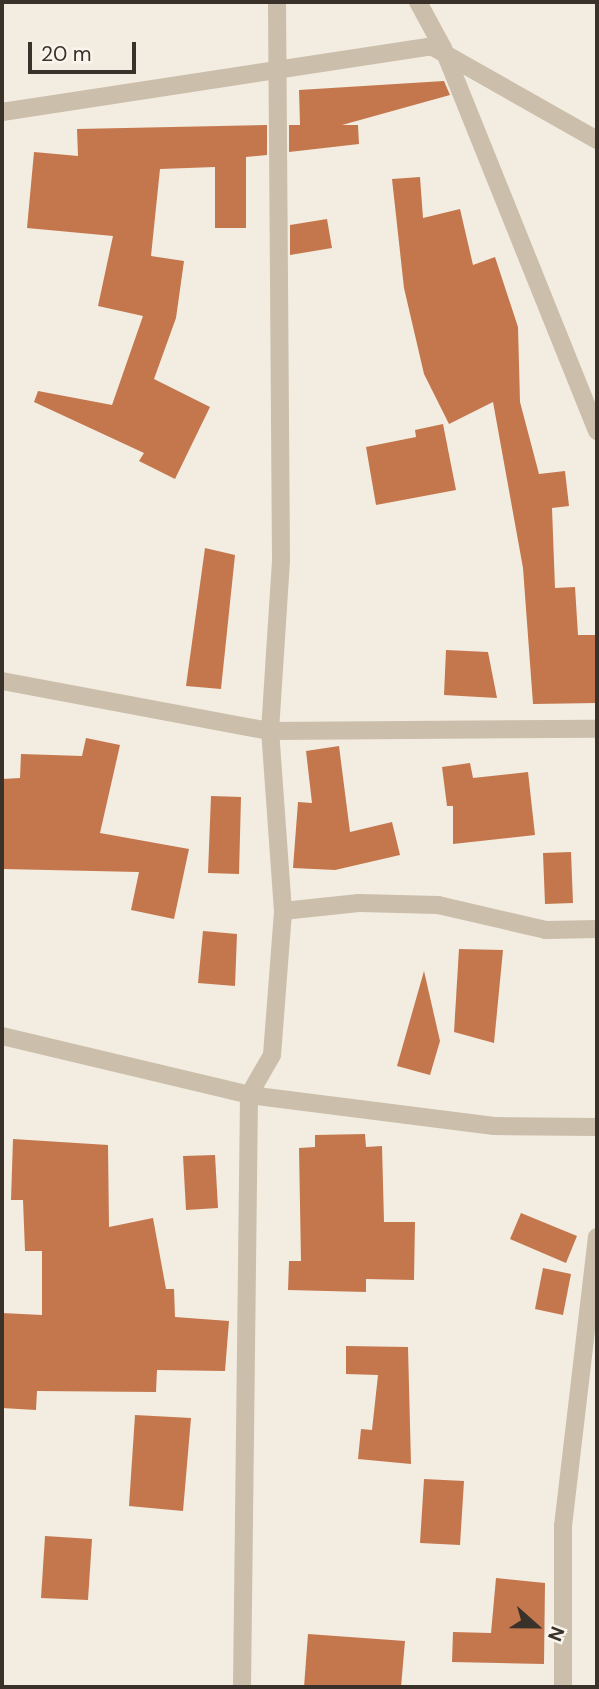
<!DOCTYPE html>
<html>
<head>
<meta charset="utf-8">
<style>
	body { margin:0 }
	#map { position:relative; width:599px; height:1689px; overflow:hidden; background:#f3ece0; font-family:"DM Sans",sans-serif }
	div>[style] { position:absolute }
	.building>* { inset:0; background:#c4774d }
	.minor>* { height:18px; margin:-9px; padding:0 9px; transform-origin:9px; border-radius:9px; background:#cbbeab }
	span { translate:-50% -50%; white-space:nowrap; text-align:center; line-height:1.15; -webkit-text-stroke:7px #faf5ec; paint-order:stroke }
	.frame { position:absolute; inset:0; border:4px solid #39312a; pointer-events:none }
	.north { position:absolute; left:501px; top:1591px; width:70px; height:70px; -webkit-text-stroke:5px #faf5ec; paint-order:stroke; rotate:111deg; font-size:19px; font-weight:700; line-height:28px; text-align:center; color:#39312a }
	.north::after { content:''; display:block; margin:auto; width:24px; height:32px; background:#39312a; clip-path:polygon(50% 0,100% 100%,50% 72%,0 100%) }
	.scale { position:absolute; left:28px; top:42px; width:108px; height:32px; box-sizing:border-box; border:4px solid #39312a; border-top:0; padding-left:9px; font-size:21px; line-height:24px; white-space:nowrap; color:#39312a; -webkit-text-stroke:5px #faf5ec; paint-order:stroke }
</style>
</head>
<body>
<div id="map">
	<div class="building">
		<i style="clip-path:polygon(444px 81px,450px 95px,342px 125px,358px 125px,359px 144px,289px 152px,289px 125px,300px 125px,299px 90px)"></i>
		<i style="clip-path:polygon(267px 125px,267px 155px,246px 157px,246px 228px,215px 228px,215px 167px,160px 169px,151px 256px,184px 261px,176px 318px,154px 379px,210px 407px,175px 479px,139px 461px,144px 453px,34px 402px,38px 391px,112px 405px,143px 316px,98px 306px,113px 236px,27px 228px,34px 152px,78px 156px,77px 129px)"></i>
		<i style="clip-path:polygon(420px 177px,423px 218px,460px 209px,473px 265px,495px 257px,518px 327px,520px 402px,539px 474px,565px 471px,569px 506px,552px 508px,555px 588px,575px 587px,578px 635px,597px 635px,597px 703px,533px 704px,523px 568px,493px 402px,449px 424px,424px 374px,404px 288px,392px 179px)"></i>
		<i style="clip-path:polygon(327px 219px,332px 248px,290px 255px,290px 225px)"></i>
		<i style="clip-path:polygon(443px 424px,456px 490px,376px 505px,366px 447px,416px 437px,415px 430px)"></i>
		<i style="clip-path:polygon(205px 548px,235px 555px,221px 689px,186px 686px)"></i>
		<i style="clip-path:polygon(446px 650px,488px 652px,497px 698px,444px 695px)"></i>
		<i style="clip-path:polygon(86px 738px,120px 745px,100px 833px,189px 849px,174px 919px,131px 910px,139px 872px,3px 869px,2px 779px,20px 778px,21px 754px,82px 756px)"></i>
		<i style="clip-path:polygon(339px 746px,350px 832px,392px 822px,400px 855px,335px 870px,293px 868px,298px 802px,312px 803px,306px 751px)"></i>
		<i style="clip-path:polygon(470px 763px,473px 778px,528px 772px,535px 835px,453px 844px,453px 806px,447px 806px,442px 767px)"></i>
		<i style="clip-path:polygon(211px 796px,241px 797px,239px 874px,208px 873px)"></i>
		<i style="clip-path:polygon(571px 852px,573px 903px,545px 904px,543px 853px)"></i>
		<i style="clip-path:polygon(203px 931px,237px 934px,235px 986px,198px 983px)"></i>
		<i style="clip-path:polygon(459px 949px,503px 950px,494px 1043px,454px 1032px)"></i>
		<i style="clip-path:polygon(424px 971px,440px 1041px,430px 1075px,397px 1066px)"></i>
		<i style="clip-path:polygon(365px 1134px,366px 1147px,382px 1146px,384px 1222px,415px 1222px,414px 1280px,366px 1279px,366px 1292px,288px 1290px,289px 1261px,301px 1261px,299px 1148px,315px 1147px,315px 1135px)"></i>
		<i style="clip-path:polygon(13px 1139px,108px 1145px,109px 1227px,153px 1218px,166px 1289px,174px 1289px,175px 1317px,229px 1321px,225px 1371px,157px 1370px,156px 1392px,37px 1391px,36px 1410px,2px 1408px,2px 1313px,42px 1315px,42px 1251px,25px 1251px,23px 1200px,11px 1200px)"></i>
		<i style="clip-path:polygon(215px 1155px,218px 1208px,186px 1210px,183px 1156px)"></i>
		<i style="clip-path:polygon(521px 1213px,577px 1236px,566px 1263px,510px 1239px)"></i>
		<i style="clip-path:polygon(543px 1268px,571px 1274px,563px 1315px,535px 1309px)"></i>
		<i style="clip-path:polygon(346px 1346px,408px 1347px,411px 1464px,358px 1459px,361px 1429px,372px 1430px,378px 1375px,346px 1374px)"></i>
		<i style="clip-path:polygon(135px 1415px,191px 1418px,183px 1511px,129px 1506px)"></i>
		<i style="clip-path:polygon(424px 1479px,464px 1481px,460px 1545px,420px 1543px)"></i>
		<i style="clip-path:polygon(45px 1536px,92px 1539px,88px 1600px,41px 1598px)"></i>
		<i style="clip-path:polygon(496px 1578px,545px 1583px,544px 1664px,452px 1662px,453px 1632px,491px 1633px)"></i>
		<i style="clip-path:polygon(308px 1634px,405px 1641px,401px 1687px,304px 1687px)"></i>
	</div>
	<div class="minor">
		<i style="left:418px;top:2px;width:52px;rotate:61.5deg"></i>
		<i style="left:443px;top:48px;width:413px;rotate:68.1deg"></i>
		<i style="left:2px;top:112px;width:434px;rotate:-8.7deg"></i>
		<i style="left:431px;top:46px;width:191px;rotate:29.5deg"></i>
		<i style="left:2px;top:681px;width:273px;rotate:10.6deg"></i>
		<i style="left:270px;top:731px;width:327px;rotate:-0.4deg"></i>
		<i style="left:283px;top:911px;width:76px;rotate:-6deg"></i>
		<i style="left:359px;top:903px;width:79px;rotate:1.5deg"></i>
		<i style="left:438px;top:905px;width:111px;rotate:13deg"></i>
		<i style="left:546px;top:930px;width:51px;rotate:-1.1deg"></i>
		<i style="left:2px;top:1036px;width:254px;rotate:13.4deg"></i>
		<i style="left:249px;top:1095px;width:247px;rotate:7.2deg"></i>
		<i style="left:494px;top:1126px;width:103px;rotate:0.6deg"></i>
		<i style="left:242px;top:1687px;width:592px;rotate:-89.32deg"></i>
		<i style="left:249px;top:1095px;width:46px;rotate:-60.1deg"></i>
		<i style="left:272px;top:1055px;width:144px;rotate:-85.6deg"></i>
		<i style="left:283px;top:911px;width:180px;rotate:-94.1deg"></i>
		<i style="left:270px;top:731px;width:171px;rotate:-86.3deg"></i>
		<i style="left:281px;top:560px;width:558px;rotate:-90.41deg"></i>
		<i style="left:563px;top:1687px;width:161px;rotate:-90deg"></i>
		<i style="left:563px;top:1526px;width:291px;rotate:-83.3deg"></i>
	</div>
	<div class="frame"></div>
	<div class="north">N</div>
	<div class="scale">20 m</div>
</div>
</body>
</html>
